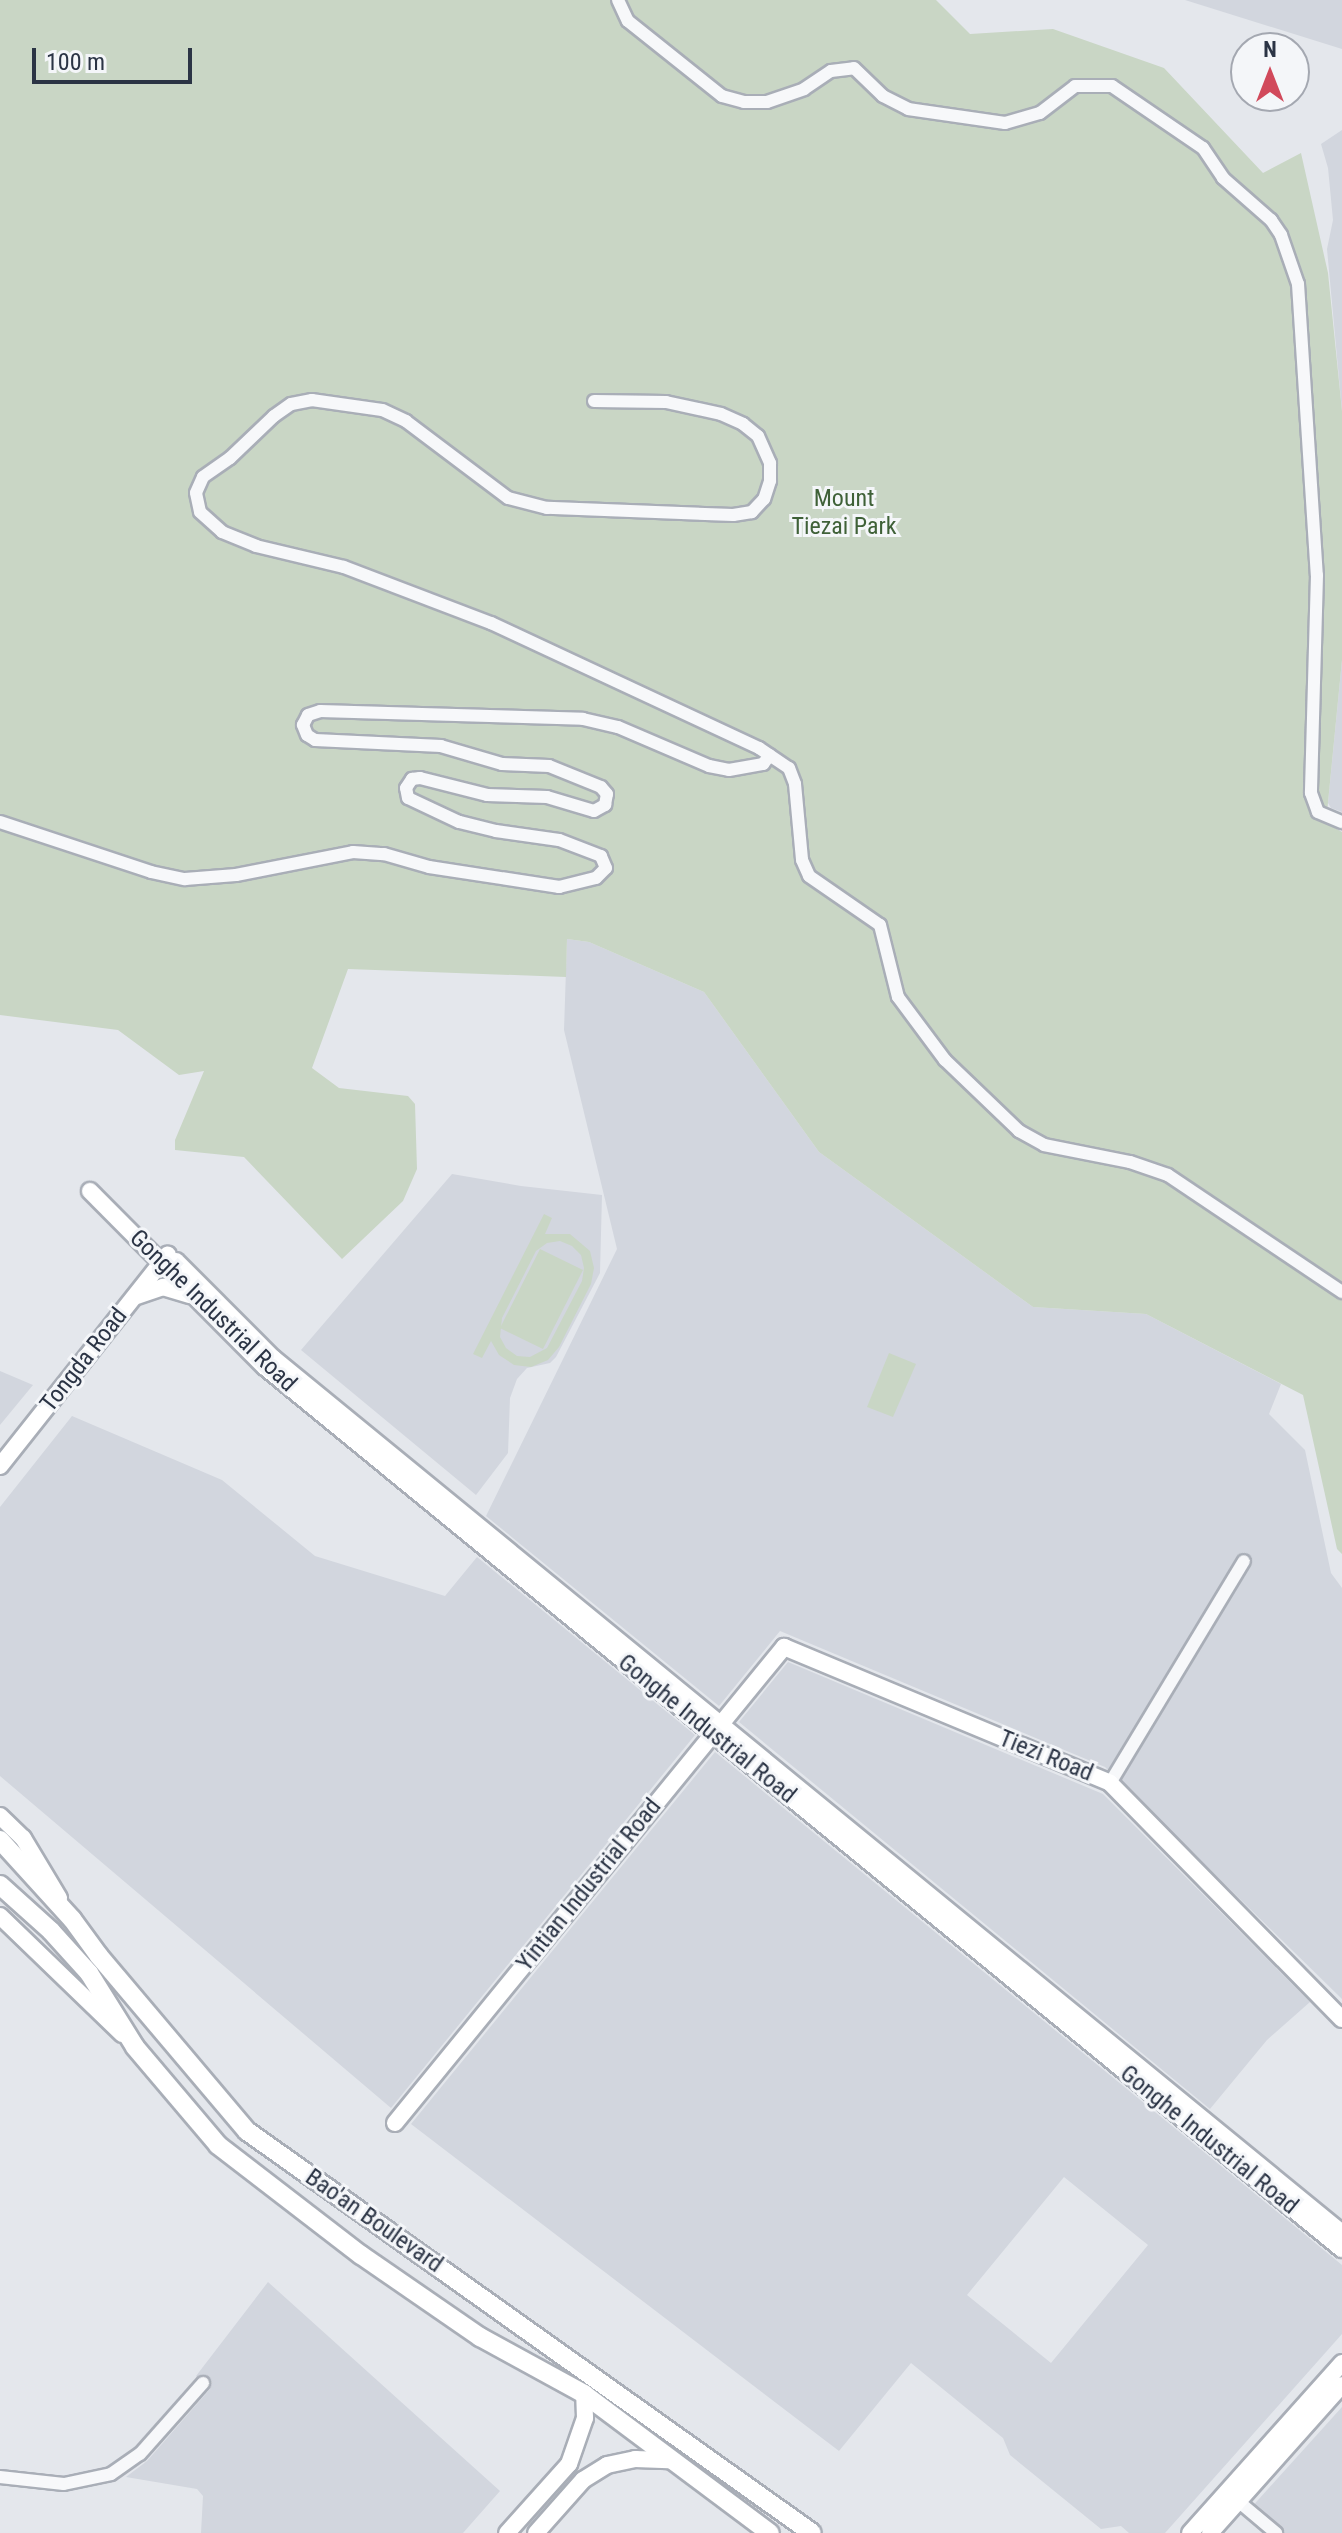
<!DOCTYPE html>
<html>
<head>
<meta charset="utf-8">
<style>
	body { margin:0 }
	#map { position:relative; width:1342px; height:2533px; overflow:hidden; background:#e4e7ec; font-family:"Roboto Condensed",sans-serif }
	div>[style] { position:absolute }
	.built>* { inset:0; background:#d2d6de }
	.green>* { inset:0; background:#c9d6c5 }
	.roads { filter:drop-shadow(2px 0 #a9aeb7) drop-shadow(-2px 0 #a9aeb7) drop-shadow(0 2px #a9aeb7) drop-shadow(0 -2px #a9aeb7) }
	.street>* { height:12px; margin:-6px; padding:0 6px; transform-origin:6px; border-radius:6px; background:#f7f8fa }
	.secondary>* { height:16px; margin:-8px; padding:0 8px; transform-origin:8px; border-radius:8px; background:#fff }
	.primary>* { height:18px; margin:-9px; padding:0 9px; transform-origin:9px; border-radius:9px; background:#fff }
	span { translate:-50% -50%; white-space:nowrap; text-align:center; line-height:1.15; -webkit-text-stroke:6px #f4f6f9; paint-order:stroke }
	.park-label { font-size:24px; color:#3f6138 }
	.street-label { font-size:24px; color:#2b3445 }
	.north { position:absolute; left:1230px; top:32px; width:80px; height:80px; box-sizing:border-box; background:#f4f6f9; border:2px solid #a4a8b1; border-radius:50%; rotate:0deg; font-size:22px; font-weight:700; line-height:32px; text-align:center; color:#2b3445 }
	.north::after { content:''; display:block; margin:auto; width:28px; height:36px; background:#d1495b; clip-path:polygon(50% 0,100% 100%,50% 72%,0 100%) }
	.scale { position:absolute; left:32px; top:48px; width:160px; height:36px; box-sizing:border-box; border:4px solid #2b3445; border-top:0; padding-left:10px; font-size:24px; line-height:28px; white-space:nowrap; color:#2b3445; -webkit-text-stroke:6px #f4f6f9; paint-order:stroke }
</style>
</head>
<body>
<div id="map">
	<div class="built">
		<i style="clip-path:polygon(1185px 0,1342px 0,1342px 49px)"></i>
		<i style="clip-path:polygon(1342px 130px,1342px 411px,1327px 249px,1333px 220px,1328px 168px,1321px 144px)"></i>
		<i style="clip-path:polygon(1342px 660px,1342px 812px,1331px 808px,1328px 803px)"></i>
		<i style="clip-path:polygon(567px 939px,589px 942px,704px 992px,819px 1152px,1033px 1307px,1146px 1314px,1281px 1384px,1269px 1414px,1305px 1450px,1331px 1573px,1342px 1588px,1342px 1999px,1105px 1767px,780px 1631px,719px 1706px,486px 1516px,617px 1249px,564px 1030px)"></i>
		<i style="clip-path:polygon(452px 1174px,521px 1186px,602px 1195px,600px 1273px,556px 1357px,550px 1363px,527px 1368px,517px 1379px,510px 1398px,508px 1453px,476px 1495px,301px 1350px)"></i>
		<i style="clip-path:polygon(0 1371px,33px 1385px,0 1425px)"></i>
		<i style="clip-path:polygon(72px 1416px,222px 1480px,315px 1556px,445px 1596px,477px 1557px,695px 1735px,391px 2108px,0 1776px,0 1507px)"></i>
		<i style="clip-path:polygon(788px 1662px,1103px 1794px,1310px 2002px,1267px 2040px,1210px 2109px,739px 1722px)"></i>
		<i style="clip-path:polygon(evenodd,715px 1752px,1342px 2265px,1342px 2334px,1165px 2533px,1129px 2533px,1121px 2526px,1101px 2529px,1010px 2455px,1003px 2438px,911px 2363px,839px 2451px,411px 2124px,715px 1752px,1064px 2177px,1148px 2245px,1051px 2363px,967px 2295px,1064px 2177px)"></i>
		<i style="clip-path:polygon(268px 2282px,500px 2491px,463px 2533px,201px 2533px,203px 2496px,197px 2489px,126px 2477px,147px 2461px,210px 2389px,196px 2376px)"></i>
		<i style="clip-path:polygon(1342px 2407px,1342px 2533px,1276px 2533px,1249px 2510px)"></i>
	</div>
	<div class="green">
		<i style="clip-path:polygon(0 0,936px 0,970px 34px,1053px 29px,1164px 68px,1263px 173px,1301px 153px,1328px 273px,1342px 411px,1342px 660px,1326px 823px,1342px 832px,1342px 1554px,1337px 1549px,1303px 1395px,1146px 1314px,1033px 1307px,819px 1152px,704px 992px,589px 942px,567px 939px,566px 977px,348px 969px,312px 1068px,339px 1088px,408px 1096px,415px 1104px,417px 1169px,403px 1201px,342px 1259px,244px 1157px,175px 1150px,175px 1140px,204px 1071px,179px 1075px,118px 1030px,0 1015px)"></i>
		<i style="clip-path:polygon(evenodd,544px 1214px,552px 1218px,545px 1234px,570px 1234px,590px 1251px,594px 1268px,591px 1284px,559px 1347px,548px 1360px,531px 1367px,514px 1365px,499px 1355px,491px 1341px,482px 1358px,473px 1354px,544px 1214px,560px 1241px,572px 1246px,581px 1255px,584px 1268px,582px 1281px,547px 1348px,530px 1357px,517px 1356px,506px 1348px,500px 1337px,502px 1318px,536px 1251px,547px 1243px,560px 1241px)"></i>
		<i style="clip-path:polygon(540px 1249px,583px 1270px,543px 1349px,500px 1328px)"></i>
		<i style="clip-path:polygon(889px 1353px,916px 1364px,893px 1417px,867px 1407px)"></i>
	</div>
	<div class="roads">
		<div class="street">
			<i style="left:618px;top:0;width:23px;rotate:65deg"></i>
			<i style="left:628px;top:21px;width:120px;rotate:38.6deg"></i>
			<i style="left:722px;top:96px;width:23px;rotate:15deg"></i>
			<i style="left:744px;top:102px;width:23px"></i>
			<i style="left:767px;top:102px;width:39px;rotate:-19deg"></i>
			<i style="left:804px;top:89px;width:32px;rotate:-34deg"></i>
			<i style="left:831px;top:71px;width:23px;rotate:-7deg"></i>
			<i style="left:854px;top:68px;width:40px;rotate:44deg"></i>
			<i style="left:883px;top:96px;width:28px;rotate:27deg"></i>
			<i style="left:908px;top:109px;width:98px;rotate:8.2deg"></i>
			<i style="left:1005px;top:123px;width:36px;rotate:-16deg"></i>
			<i style="left:1040px;top:113px;width:44px;rotate:-37.6deg"></i>
			<i style="left:1075px;top:86px;width:37px"></i>
			<i style="left:1112px;top:86px;width:110px;rotate:34.3deg"></i>
			<i style="left:1203px;top:148px;width:36px;rotate:56deg"></i>
			<i style="left:1223px;top:178px;width:64px;rotate:41.2deg"></i>
			<i style="left:1271px;top:220px;width:18px;rotate:56deg"></i>
			<i style="left:1281px;top:235px;width:52px;rotate:70.9deg"></i>
			<i style="left:1298px;top:284px;width:292px;rotate:86.3deg"></i>
			<i style="left:1317px;top:575px;width:218px;rotate:91.6deg"></i>
			<i style="left:1311px;top:793px;width:20px;rotate:70deg"></i>
			<i style="left:1318px;top:812px;width:26px;rotate:23deg"></i>
			<i style="left:594px;top:401px;width:72px;rotate:0.8deg"></i>
			<i style="left:666px;top:402px;width:56px;rotate:12.3deg"></i>
			<i style="left:721px;top:414px;width:24px;rotate:24deg"></i>
			<i style="left:743px;top:424px;width:19px;rotate:39deg"></i>
			<i style="left:758px;top:436px;width:30px;rotate:66deg"></i>
			<i style="left:770px;top:463px;width:18px;rotate:90deg"></i>
			<i style="left:770px;top:481px;width:19px;rotate:108deg"></i>
			<i style="left:764px;top:499px;width:18px;rotate:133deg"></i>
			<i style="left:752px;top:512px;width:19px;rotate:171deg"></i>
			<i style="left:733px;top:515px;width:186px;rotate:-177.8deg"></i>
			<i style="left:547px;top:508px;width:40px;rotate:-165.6deg"></i>
			<i style="left:508px;top:498px;width:128px;rotate:-143deg"></i>
			<i style="left:406px;top:421px;width:26px;rotate:-155deg"></i>
			<i style="left:382px;top:410px;width:71px;rotate:-171.9deg"></i>
			<i style="left:312px;top:400px;width:21px;rotate:169deg"></i>
			<i style="left:291px;top:404px;width:21px;rotate:145deg"></i>
			<i style="left:274px;top:416px;width:61px;rotate:136.3deg"></i>
			<i style="left:230px;top:458px;width:33px;rotate:145deg"></i>
			<i style="left:203px;top:477px;width:17px;rotate:114deg"></i>
			<i style="left:196px;top:493px;width:19px;rotate:78deg"></i>
			<i style="left:200px;top:512px;width:30px;rotate:42deg"></i>
			<i style="left:222px;top:532px;width:37px;rotate:22deg"></i>
			<i style="left:256px;top:546px;width:90px;rotate:13.4deg"></i>
			<i style="left:344px;top:567px;width:157px;rotate:20.9deg"></i>
			<i style="left:491px;top:623px;width:296px;rotate:25deg"></i>
			<i style="left:759px;top:748px;width:36px;rotate:34deg"></i>
			<i style="left:789px;top:768px;width:17px;rotate:69deg"></i>
			<i style="left:795px;top:784px;width:76px;rotate:84.7deg"></i>
			<i style="left:802px;top:860px;width:17px;rotate:66deg"></i>
			<i style="left:809px;top:876px;width:86px;rotate:34.6deg"></i>
			<i style="left:880px;top:925px;width:74px;rotate:76deg"></i>
			<i style="left:898px;top:997px;width:79px;rotate:53.3deg"></i>
			<i style="left:945px;top:1060px;width:103px;rotate:43.8deg"></i>
			<i style="left:1019px;top:1131px;width:29px;rotate:29deg"></i>
			<i style="left:1044px;top:1145px;width:88px;rotate:11.2deg"></i>
			<i style="left:1130px;top:1162px;width:40px;rotate:18.9deg"></i>
			<i style="left:1168px;top:1175px;width:210px;rotate:33.9deg"></i>
			<i style="left:0;top:822px;width:159px;rotate:18.3deg"></i>
			<i style="left:151px;top:872px;width:35px;rotate:12deg"></i>
			<i style="left:185px;top:879px;width:51px;rotate:-4.5deg"></i>
			<i style="left:236px;top:875px;width:119px;rotate:-11.1deg"></i>
			<i style="left:353px;top:852px;width:31px;rotate:4deg"></i>
			<i style="left:384px;top:854px;width:47px;rotate:16.1deg"></i>
			<i style="left:429px;top:867px;width:132px;rotate:8.7deg"></i>
			<i style="left:559px;top:887px;width:38px;rotate:-14deg"></i>
			<i style="left:596px;top:878px;width:14px;rotate:-45deg"></i>
			<i style="left:606px;top:868px;width:13px;rotate:-113deg"></i>
			<i style="left:601px;top:856px;width:45px;rotate:-159.1deg"></i>
			<i style="left:559px;top:840px;width:64px;rotate:-171.9deg"></i>
			<i style="left:496px;top:831px;width:38px;rotate:-166deg"></i>
			<i style="left:459px;top:822px;width:56px;rotate:-154.8deg"></i>
			<i style="left:408px;top:798px;width:10px;rotate:-101deg"></i>
			<i style="left:406px;top:788px;width:11px;rotate:-56deg"></i>
			<i style="left:412px;top:779px;width:8px;rotate:-7deg"></i>
			<i style="left:420px;top:778px;width:69px;rotate:14.2deg"></i>
			<i style="left:487px;top:795px;width:60px;rotate:1.9deg"></i>
			<i style="left:547px;top:797px;width:49px;rotate:16.6deg"></i>
			<i style="left:594px;top:811px;width:13px;rotate:-29deg"></i>
			<i style="left:605px;top:805px;width:11px;rotate:-80deg"></i>
			<i style="left:607px;top:794px;width:9px;rotate:-131deg"></i>
			<i style="left:601px;top:787px;width:56px;rotate:-158deg"></i>
			<i style="left:549px;top:766px;width:47px;rotate:-177.6deg"></i>
			<i style="left:502px;top:764px;width:64px;rotate:-163.6deg"></i>
			<i style="left:441px;top:746px;width:126px;rotate:-177.3deg"></i>
			<i style="left:315px;top:740px;width:9px;rotate:-148deg"></i>
			<i style="left:307px;top:735px;width:11px;rotate:-112deg"></i>
			<i style="left:303px;top:725px;width:11px;rotate:-63deg"></i>
			<i style="left:308px;top:715px;width:13px;rotate:-18deg"></i>
			<i style="left:320px;top:711px;width:263px;rotate:1.7deg"></i>
			<i style="left:583px;top:719px;width:36px;rotate:13deg"></i>
			<i style="left:618px;top:727px;width:99px;rotate:23.2deg"></i>
			<i style="left:709px;top:766px;width:20px;rotate:11deg"></i>
			<i style="left:729px;top:770px;width:35px;rotate:-10deg"></i>
			<i style="left:763px;top:764px;width:11px;rotate:-52deg"></i>
			<i style="left:1110px;top:1783px;width:259px;rotate:-58.9deg"></i>
			<i style="left:0;top:2477px;width:64px;rotate:6.2deg"></i>
			<i style="left:64px;top:2484px;width:48px;rotate:-12deg"></i>
			<i style="left:111px;top:2474px;width:35px;rotate:-35deg"></i>
			<i style="left:140px;top:2454px;width:95px;rotate:-48.4deg"></i>
			<i style="left:1238px;top:2501px;width:50px;rotate:40.1deg"></i>
		</div>
		<div class="secondary">
			<i style="left:90px;top:1191px;width:248px;rotate:45.2deg"></i>
			<i style="left:265px;top:1367px;width:1392px;rotate:39.32deg"></i>
			<i style="left:176px;top:1261px;width:137px;rotate:45deg"></i>
			<i style="left:273px;top:1358px;width:1381px;rotate:39.3deg"></i>
			<i style="left:137px;top:1296px;width:28px;rotate:-19deg"></i>
			<i style="left:163px;top:1287px;width:28px;rotate:17deg"></i>
			<i style="left:0;top:1466px;width:270px;rotate:-51.6deg"></i>
			<i style="left:0;top:1816px;width:32px;rotate:44deg"></i>
			<i style="left:23px;top:1838px;width:70px;rotate:59deg"></i>
			<i style="left:0;top:1916px;width:170px;rotate:44deg"></i>
			<i style="left:395px;top:2123px;width:615px;rotate:-50.74deg"></i>
			<i style="left:784px;top:1647px;width:353px;rotate:22.6deg"></i>
			<i style="left:1110px;top:1783px;width:331px;rotate:45.5deg"></i>
			<i style="left:507px;top:2533px;width:93px;rotate:-48.1deg"></i>
			<i style="left:569px;top:2464px;width:49px;rotate:-70.8deg"></i>
			<i style="left:585px;top:2418px;width:24px;rotate:-92deg"></i>
			<i style="left:536px;top:2533px;width:71px;rotate:-48.4deg"></i>
			<i style="left:583px;top:2480px;width:28px;rotate:-32deg"></i>
			<i style="left:607px;top:2465px;width:29px;rotate:-12deg"></i>
			<i style="left:635px;top:2459px;width:34px;rotate:2deg"></i>
			<i style="left:1190px;top:2533px;width:228px;rotate:-48.2deg"></i>
			<i style="left:1210px;top:2533px;width:198px;rotate:-48.3deg"></i>
		</div>
		<div class="primary">
			<i style="left:0;top:1840px;width:107px;rotate:47.7deg"></i>
			<i style="left:72px;top:1919px;width:46px;rotate:53.9deg"></i>
			<i style="left:99px;top:1956px;width:229px;rotate:49.8deg"></i>
			<i style="left:247px;top:2131px;width:693px;rotate:35.43deg"></i>
			<i style="left:0;top:1885px;width:69px;rotate:42deg"></i>
			<i style="left:51px;top:1931px;width:57px;rotate:47.9deg"></i>
			<i style="left:89px;top:1973px;width:87px;rotate:58.1deg"></i>
			<i style="left:135px;top:2047px;width:128px;rotate:49.7deg"></i>
			<i style="left:218px;top:2145px;width:180px;rotate:37.6deg"></i>
			<i style="left:361px;top:2255px;width:145px;rotate:34.6deg"></i>
			<i style="left:480px;top:2337px;width:119px;rotate:28.7deg"></i>
			<i style="left:584px;top:2394px;width:232px;rotate:36.8deg"></i>
		</div>
	</div>
	<div class="park-label">
		<span style="left:844px;top:513px">Mount<br>Tiezai Park</span>
	</div>
	<div class="street-label">
		<span style="left:213px;top:1311px;rotate:44deg">Gonghe Industrial Road</span>
		<span style="left:84px;top:1360px;rotate:-52deg">Tongda Road</span>
		<span style="left:707px;top:1729px;rotate:39deg">Gonghe Industrial Road</span>
		<span style="left:1046px;top:1756px;rotate:22deg">Tiezi Road</span>
		<span style="left:589px;top:1885px;rotate:-51deg">Yintian Industrial Road</span>
		<span style="left:1209px;top:2140px;rotate:39deg">Gonghe Industrial Road</span>
		<span style="left:374px;top:2221px;rotate:35deg">Bao'an Boulevard</span>
	</div>
	<div class="north">N</div>
	<div class="scale">100 m</div>
</div>
</body>
</html>
